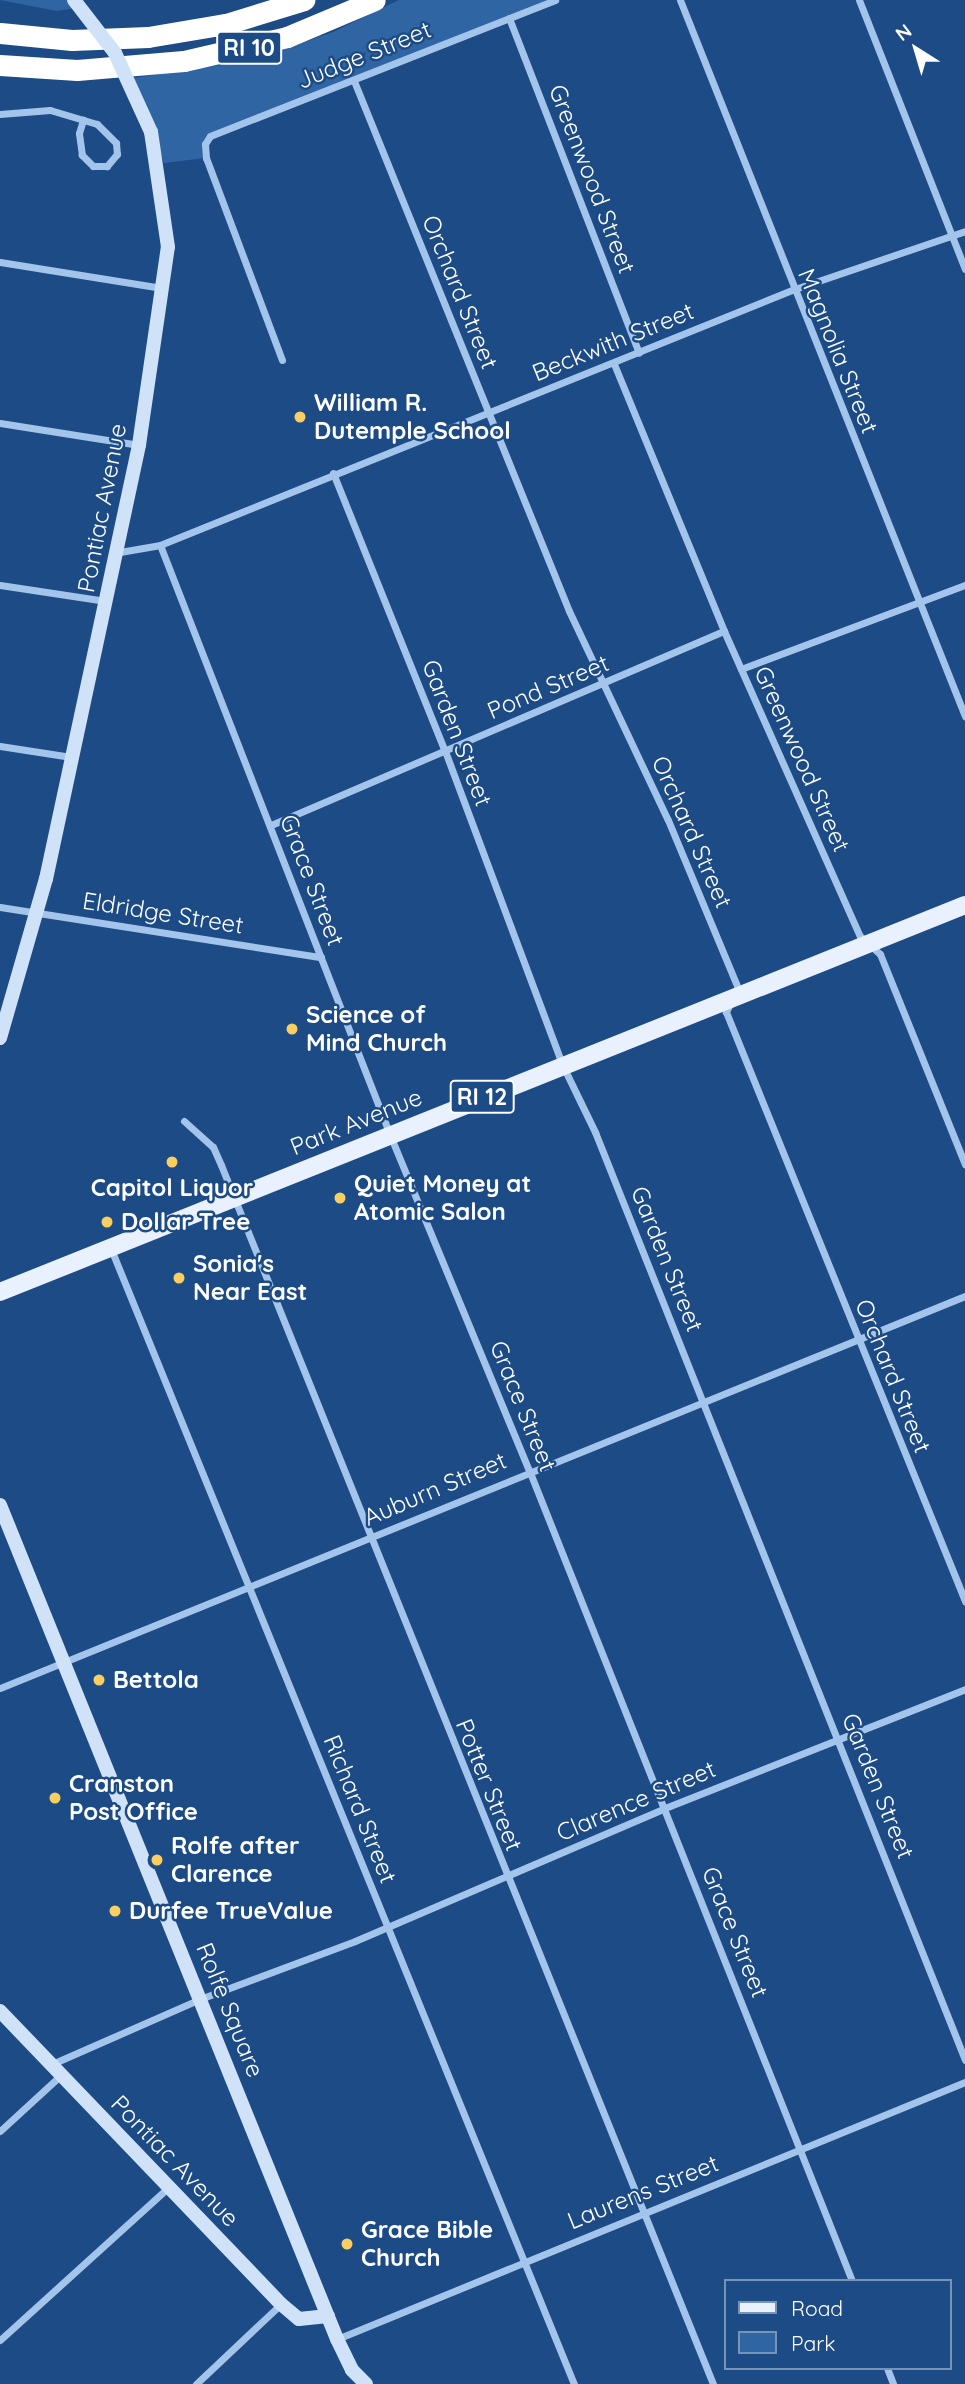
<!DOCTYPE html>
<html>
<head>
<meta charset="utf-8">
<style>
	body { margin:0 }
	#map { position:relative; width:965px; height:2384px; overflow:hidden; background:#1c4b86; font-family:Quicksand,sans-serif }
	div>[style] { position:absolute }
	.green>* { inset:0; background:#3065a4 }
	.street>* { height:7px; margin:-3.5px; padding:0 3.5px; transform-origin:3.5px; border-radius:3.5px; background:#a4c5eb }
	.secondary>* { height:14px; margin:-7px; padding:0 7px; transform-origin:7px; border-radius:7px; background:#d0e2f8 }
	.primary>* { height:18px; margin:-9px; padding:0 9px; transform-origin:9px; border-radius:9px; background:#e9f1fe }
	.highway>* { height:21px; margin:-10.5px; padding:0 10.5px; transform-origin:10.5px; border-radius:10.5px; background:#fff }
	.secondary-bridge>* { height:14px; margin:-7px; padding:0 7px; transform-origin:7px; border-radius:7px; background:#d0e2f8 }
	.dots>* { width:19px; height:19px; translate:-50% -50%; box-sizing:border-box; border:4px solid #1c4b86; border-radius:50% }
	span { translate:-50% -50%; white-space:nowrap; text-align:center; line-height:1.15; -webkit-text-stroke:5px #1c4b86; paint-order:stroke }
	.shield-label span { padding:2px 5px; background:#1c4b86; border:2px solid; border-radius:5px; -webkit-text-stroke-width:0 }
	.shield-label { font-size:23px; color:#fff; font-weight:700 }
	.street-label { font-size:24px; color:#fff }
	.poi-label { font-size:24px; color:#fff; font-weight:700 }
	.left { translate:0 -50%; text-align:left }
	.legend { position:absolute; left:724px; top:2279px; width:228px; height:91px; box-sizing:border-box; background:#1c4b86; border:2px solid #7793b6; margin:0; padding:9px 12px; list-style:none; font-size:21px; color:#fff }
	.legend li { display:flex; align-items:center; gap:14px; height:35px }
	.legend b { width:35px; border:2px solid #7793b6 }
	.north { position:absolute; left:881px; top:14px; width:70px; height:70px; -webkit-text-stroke:5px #1c4b86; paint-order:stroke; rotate:323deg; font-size:19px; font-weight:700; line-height:28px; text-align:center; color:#fff }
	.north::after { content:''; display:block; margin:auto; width:24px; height:32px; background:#fff; clip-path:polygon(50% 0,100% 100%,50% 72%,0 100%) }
</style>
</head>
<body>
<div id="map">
	<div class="green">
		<i style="clip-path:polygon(0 0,76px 0,82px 7px,57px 11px)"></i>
		<i style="clip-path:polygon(399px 0,551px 0,209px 140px,205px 158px,164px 163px,133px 78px,234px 63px,284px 49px,333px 32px)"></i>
	</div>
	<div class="street">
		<i style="left:680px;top:0;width:771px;rotate:68.3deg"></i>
		<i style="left:859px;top:0;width:289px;rotate:68.5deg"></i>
		<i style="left:509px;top:18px;width:359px;rotate:68.8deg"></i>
		<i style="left:354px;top:81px;width:572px;rotate:67.92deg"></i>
		<i style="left:569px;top:611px;width:231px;rotate:64.7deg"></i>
		<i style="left:668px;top:820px;width:182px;rotate:67.4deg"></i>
		<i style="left:738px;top:988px;width:27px;rotate:117deg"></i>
		<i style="left:726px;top:1012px;width:636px;rotate:67.91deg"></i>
		<i style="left:0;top:114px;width:50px;rotate:-4.6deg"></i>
		<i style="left:50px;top:110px;width:49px;rotate:16.6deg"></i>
		<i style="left:97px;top:124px;width:27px;rotate:45deg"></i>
		<i style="left:116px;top:143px;width:11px;rotate:85deg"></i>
		<i style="left:117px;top:154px;width:16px;rotate:130deg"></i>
		<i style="left:107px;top:166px;width:14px;rotate:180deg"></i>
		<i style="left:93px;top:166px;width:16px;rotate:-135deg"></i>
		<i style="left:82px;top:155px;width:22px;rotate:-98deg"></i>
		<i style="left:79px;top:133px;width:14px;rotate:-73deg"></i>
		<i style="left:0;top:262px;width:164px;rotate:9.1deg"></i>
		<i style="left:282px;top:360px;width:216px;rotate:-110.6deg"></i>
		<i style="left:206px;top:158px;width:14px;rotate:-94deg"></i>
		<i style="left:205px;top:144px;width:9px;rotate:-58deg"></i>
		<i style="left:210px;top:136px;width:371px;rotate:-21.5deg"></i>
		<i style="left:614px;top:364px;width:289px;rotate:67.6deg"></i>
		<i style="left:724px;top:631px;width:334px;rotate:66deg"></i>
		<i style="left:860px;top:936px;width:27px;rotate:42deg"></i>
		<i style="left:880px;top:954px;width:227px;rotate:68deg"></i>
		<i style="left:0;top:423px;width:141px;rotate:9deg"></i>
		<i style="left:333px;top:473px;width:300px;rotate:68.1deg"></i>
		<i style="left:445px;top:751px;width:334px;rotate:69.5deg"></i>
		<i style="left:562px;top:1064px;width:76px;rotate:64.1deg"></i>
		<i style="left:595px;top:1132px;width:999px;rotate:68.26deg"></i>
		<i style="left:160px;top:545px;width:633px;rotate:68.7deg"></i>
		<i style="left:390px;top:1135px;width:363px;rotate:67.5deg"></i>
		<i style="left:529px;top:1470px;width:873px;rotate:68.28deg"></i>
		<i style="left:120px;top:552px;width:41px;rotate:-9.9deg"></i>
		<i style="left:160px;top:545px;width:682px;rotate:-21.97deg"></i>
		<i style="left:792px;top:290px;width:183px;rotate:-18.8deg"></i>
		<i style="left:0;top:585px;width:107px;rotate:8.6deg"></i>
		<i style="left:741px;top:669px;width:239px;rotate:-20.6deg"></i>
		<i style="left:0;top:746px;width:72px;rotate:8.8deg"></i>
		<i style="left:271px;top:825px;width:493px;rotate:-23.2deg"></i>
		<i style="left:0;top:907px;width:325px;rotate:8.9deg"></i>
		<i style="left:184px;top:1121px;width:39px;rotate:42deg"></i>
		<i style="left:213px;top:1147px;width:20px;rotate:66deg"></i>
		<i style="left:221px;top:1165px;width:1315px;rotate:68.02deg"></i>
		<i style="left:111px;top:1249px;width:1226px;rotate:67.81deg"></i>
		<i style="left:0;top:1688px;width:1042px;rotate:-22.11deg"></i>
		<i style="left:52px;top:2064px;width:162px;rotate:-23.7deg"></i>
		<i style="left:200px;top:1999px;width:165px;rotate:-20.5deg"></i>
		<i style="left:355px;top:1941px;width:337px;rotate:-23.2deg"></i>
		<i style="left:665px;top:1808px;width:323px;rotate:-21.6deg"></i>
		<i style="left:0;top:2131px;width:83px;rotate:-42.6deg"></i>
		<i style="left:337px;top:2339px;width:679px;rotate:-22.26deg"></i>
		<i style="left:0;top:2340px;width:228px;rotate:-42.2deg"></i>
		<i style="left:887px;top:2368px;width:17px;rotate:69deg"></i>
		<i style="left:196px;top:2384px;width:117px;rotate:-43.3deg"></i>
	</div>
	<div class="secondary">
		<i style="left:0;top:1038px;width:166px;rotate:-73.9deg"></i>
		<i style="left:46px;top:879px;width:444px;rotate:-77.9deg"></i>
		<i style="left:139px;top:445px;width:200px;rotate:-81.7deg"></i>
		<i style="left:168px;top:247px;width:116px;rotate:-98.4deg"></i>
		<i style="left:0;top:1505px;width:900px;rotate:68deg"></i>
		<i style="left:337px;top:2339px;width:34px;rotate:64deg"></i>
		<i style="left:352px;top:2370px;width:20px;rotate:45deg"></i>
		<i style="left:0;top:2011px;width:406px;rotate:46.2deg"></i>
		<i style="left:281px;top:2304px;width:23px;rotate:40deg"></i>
		<i style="left:299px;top:2319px;width:29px;rotate:-6deg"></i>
	</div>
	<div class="primary">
		<i style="left:0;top:1292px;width:1040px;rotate:-21.85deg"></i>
	</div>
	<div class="highway">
		<i style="left:0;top:33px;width:72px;rotate:5.6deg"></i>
		<i style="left:72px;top:40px;width:76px;rotate:-2.3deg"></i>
		<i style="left:148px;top:37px;width:79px;rotate:-9.5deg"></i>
		<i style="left:226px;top:24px;width:82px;rotate:-17.1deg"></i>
		<i style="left:0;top:65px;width:77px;rotate:3.7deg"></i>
		<i style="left:77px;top:70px;width:107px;rotate:-4.8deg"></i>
		<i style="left:184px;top:61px;width:106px;rotate:-13.1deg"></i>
		<i style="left:287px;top:37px;width:95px;rotate:-22.8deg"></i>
	</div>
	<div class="secondary-bridge">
		<i style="left:74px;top:0;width:67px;rotate:52.3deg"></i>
		<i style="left:115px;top:53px;width:87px;rotate:65.5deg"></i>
	</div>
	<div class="dots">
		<i style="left:300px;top:417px;background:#fbce62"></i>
		<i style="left:292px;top:1029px;background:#fbce62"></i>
		<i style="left:172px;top:1162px;background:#fbce62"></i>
		<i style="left:340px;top:1198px;background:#fbce62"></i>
		<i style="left:107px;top:1222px;background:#fbce62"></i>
		<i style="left:179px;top:1278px;background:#fbce62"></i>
		<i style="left:99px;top:1680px;background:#fbce62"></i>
		<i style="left:55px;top:1798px;background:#fbce62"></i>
		<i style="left:157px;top:1860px;background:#fbce62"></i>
		<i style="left:115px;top:1911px;background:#fbce62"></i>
		<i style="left:347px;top:2244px;background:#fbce62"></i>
	</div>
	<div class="shield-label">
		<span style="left:249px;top:48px">RI 10</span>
		<span style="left:482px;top:1097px">RI 12</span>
	</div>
	<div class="street-label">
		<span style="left:364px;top:55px;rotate:-22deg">Judge Street</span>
		<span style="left:592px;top:179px;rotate:69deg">Greenwood Street</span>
		<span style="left:460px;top:292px;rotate:68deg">Orchard Street</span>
		<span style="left:613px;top:342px;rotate:-22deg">Beckwith Street</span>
		<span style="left:838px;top:351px;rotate:68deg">Magnolia Street</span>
		<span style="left:102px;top:508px;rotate:-79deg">Pontiac Avenue</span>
		<span style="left:548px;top:687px;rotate:-23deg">Pond Street</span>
		<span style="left:457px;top:733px;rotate:69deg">Garden Street</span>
		<span style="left:802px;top:759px;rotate:66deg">Greenwood Street</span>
		<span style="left:692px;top:832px;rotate:66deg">Orchard Street</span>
		<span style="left:312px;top:880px;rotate:69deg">Grace Street</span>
		<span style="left:163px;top:913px;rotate:9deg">Eldridge Street</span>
		<span style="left:356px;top:1122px;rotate:-22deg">Park Avenue</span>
		<span style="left:667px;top:1259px;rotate:68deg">Garden Street</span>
		<span style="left:893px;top:1376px;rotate:68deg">Orchard Street</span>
		<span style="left:523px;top:1406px;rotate:68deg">Grace Street</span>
		<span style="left:435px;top:1489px;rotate:-23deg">Auburn Street</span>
		<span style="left:489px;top:1785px;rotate:68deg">Potter Street</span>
		<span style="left:878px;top:1786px;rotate:68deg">Garden Street</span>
		<span style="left:636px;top:1801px;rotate:-23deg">Clarence Street</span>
		<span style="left:360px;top:1809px;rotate:68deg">Richard Street</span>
		<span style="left:735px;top:1932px;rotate:68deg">Grace Street</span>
		<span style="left:230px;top:2010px;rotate:68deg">Rolfe Square</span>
		<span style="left:175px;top:2161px;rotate:46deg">Pontiac Avenue</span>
		<span style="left:643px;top:2192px;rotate:-22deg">Laurens Street</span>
	</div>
	<div class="poi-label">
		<span class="left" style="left:314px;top:417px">William R.<br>Dutemple School</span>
		<span class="left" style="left:306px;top:1029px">Science of<br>Mind Church</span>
		<span class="left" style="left:354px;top:1198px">Quiet Money at<br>Atomic Salon</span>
		<span style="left:172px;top:1188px">Capitol Liquor</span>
		<span class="left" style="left:121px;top:1222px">Dollar Tree</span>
		<span class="left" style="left:193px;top:1278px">Sonia's<br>Near East</span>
		<span class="left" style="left:113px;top:1680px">Bettola</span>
		<span class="left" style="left:69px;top:1798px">Cranston<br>Post Office</span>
		<span class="left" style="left:171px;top:1860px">Rolfe after<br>Clarence</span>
		<span class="left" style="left:129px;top:1911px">Durfee TrueValue</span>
		<span class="left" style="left:361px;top:2244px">Grace Bible<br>Church</span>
	</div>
	<ul class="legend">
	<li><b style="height:9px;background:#e9f1fe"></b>Road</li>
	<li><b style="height:19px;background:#3065a4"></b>Park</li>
	</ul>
	<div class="north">N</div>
</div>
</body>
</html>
